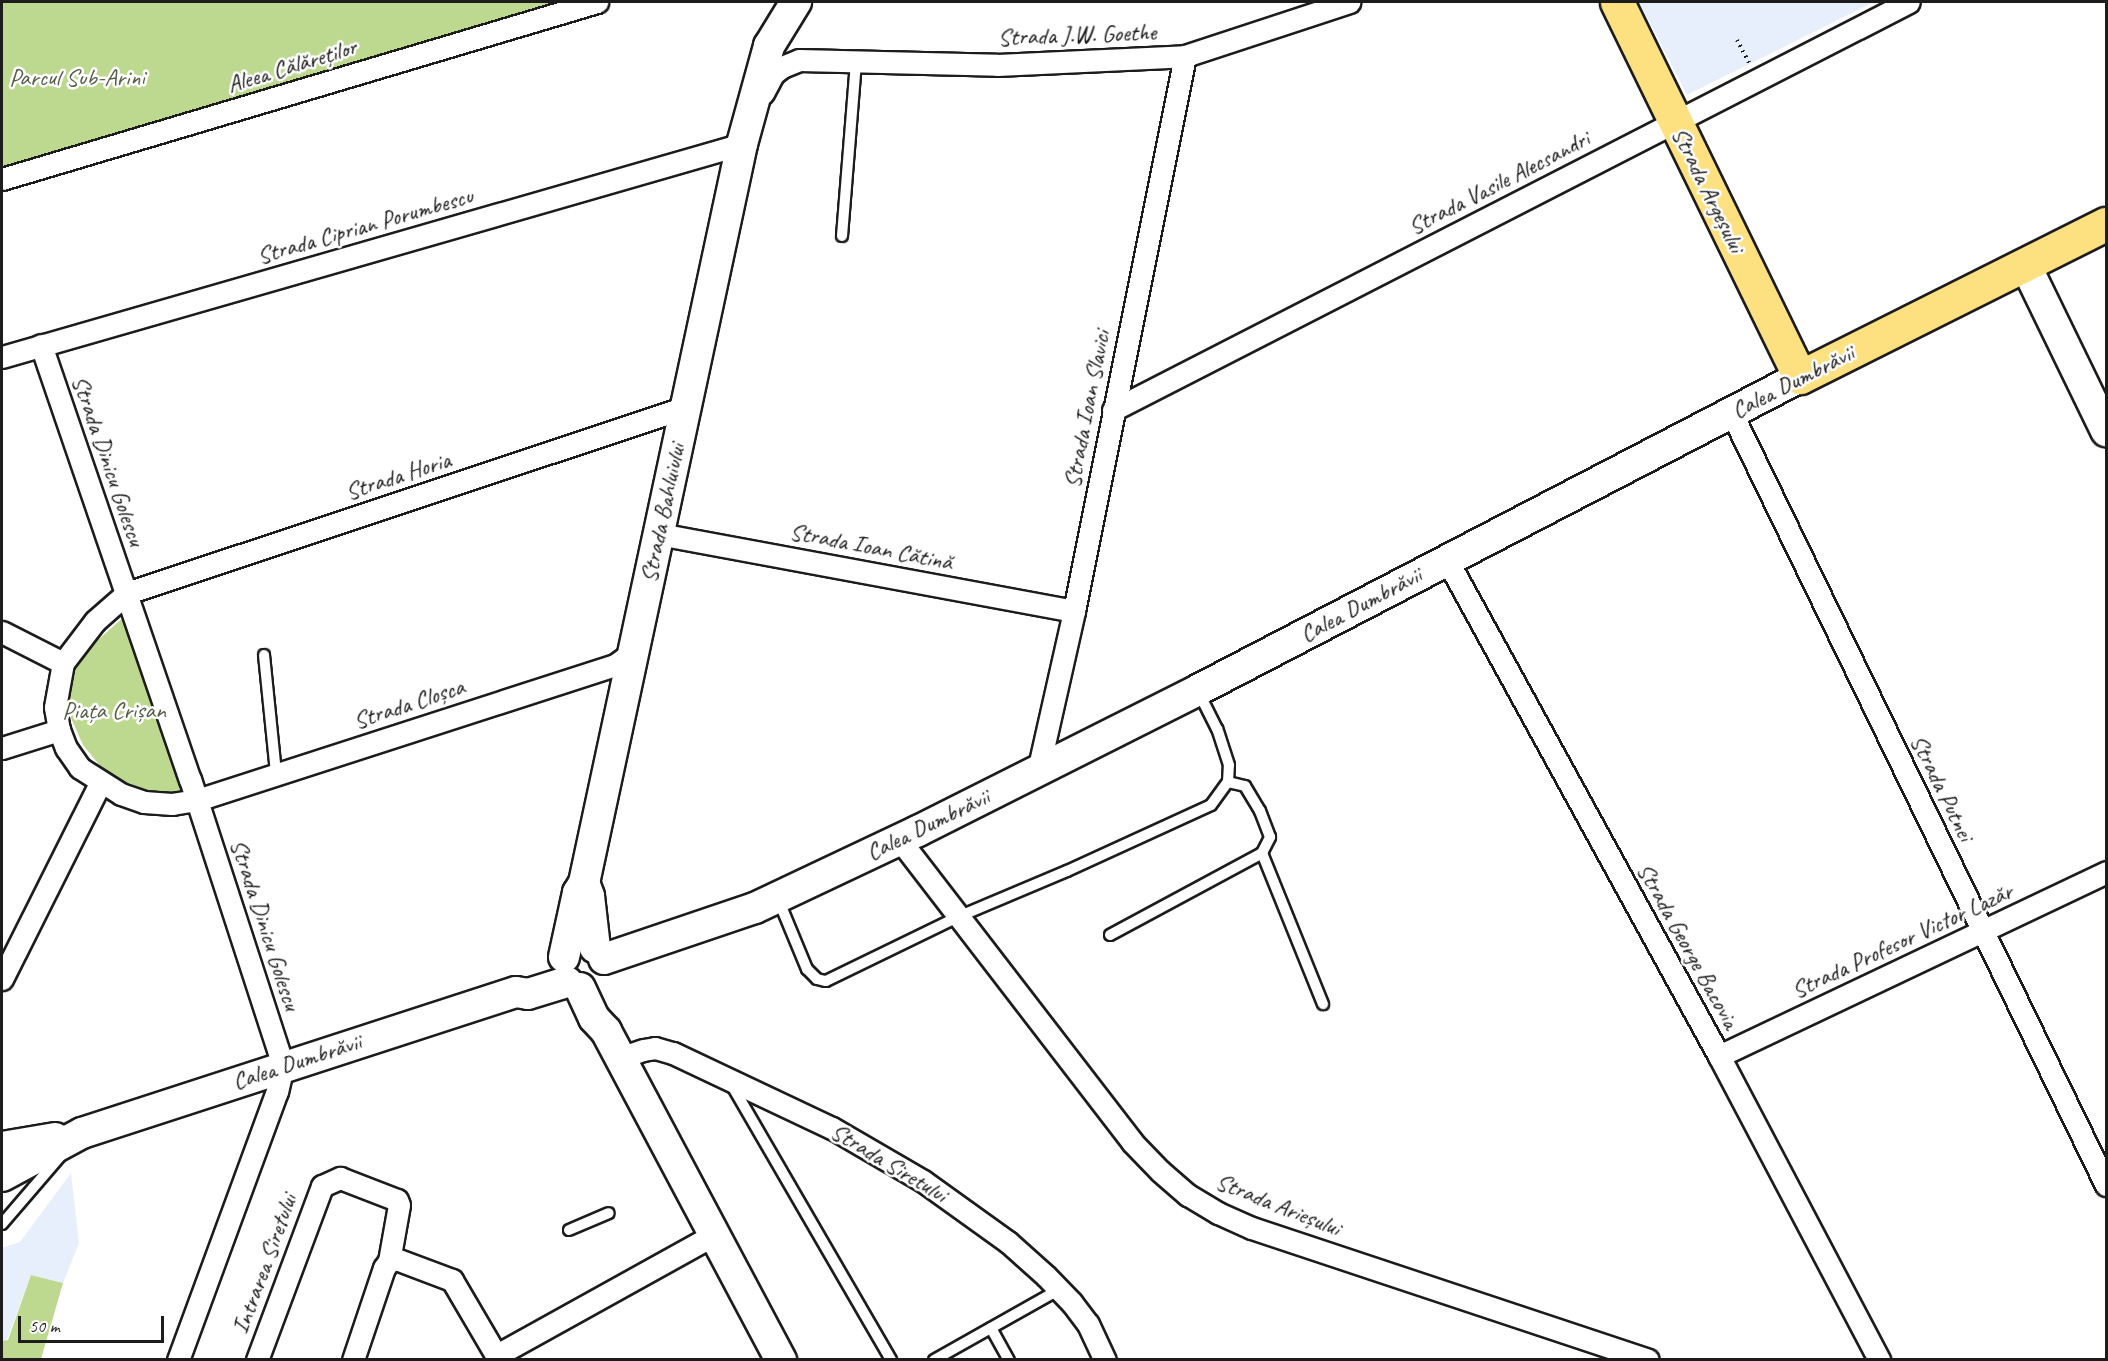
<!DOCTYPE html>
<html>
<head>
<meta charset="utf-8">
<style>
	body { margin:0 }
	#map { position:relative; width:2108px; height:1361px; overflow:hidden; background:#fff; font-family:Caveat,sans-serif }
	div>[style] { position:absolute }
	.built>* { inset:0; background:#e7effd }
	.green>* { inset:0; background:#bdd990 }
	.path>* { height:4px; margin-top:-2px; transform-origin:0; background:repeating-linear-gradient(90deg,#1c1c1c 0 1.5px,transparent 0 6px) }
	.roads { filter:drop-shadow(2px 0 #1c1c1c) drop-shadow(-2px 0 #1c1c1c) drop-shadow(0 2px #1c1c1c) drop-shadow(0 -2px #1c1c1c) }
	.lane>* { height:10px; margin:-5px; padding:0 5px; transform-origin:5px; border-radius:5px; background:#fff }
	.street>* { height:21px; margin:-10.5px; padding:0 10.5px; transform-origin:10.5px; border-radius:10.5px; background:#fff }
	.secondary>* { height:30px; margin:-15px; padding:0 15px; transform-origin:15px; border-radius:15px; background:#fff }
	.primary>* { height:33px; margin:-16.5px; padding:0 16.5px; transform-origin:16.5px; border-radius:16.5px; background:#fde080 }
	span { translate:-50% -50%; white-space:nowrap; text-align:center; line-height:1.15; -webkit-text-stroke:5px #fff; paint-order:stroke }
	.street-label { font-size:24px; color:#1c1c1c }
	.park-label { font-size:24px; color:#545e45 }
	.frame { position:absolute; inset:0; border:3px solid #1c1c1c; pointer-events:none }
	.scale { position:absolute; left:18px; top:1316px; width:146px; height:27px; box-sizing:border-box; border:3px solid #1c1c1c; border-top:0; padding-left:8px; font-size:18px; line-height:21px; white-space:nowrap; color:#1c1c1c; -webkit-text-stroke:4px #fff; paint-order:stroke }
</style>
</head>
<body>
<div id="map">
	<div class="built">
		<i style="clip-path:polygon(1639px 2px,1874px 2px,1687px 95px)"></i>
		<i style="clip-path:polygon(71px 1173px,79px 1243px,63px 1283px,31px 1275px,7px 1340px,2px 1341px,2px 1248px,20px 1242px)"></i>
	</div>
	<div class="green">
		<i style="clip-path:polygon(2px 2px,597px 2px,2px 179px)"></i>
		<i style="clip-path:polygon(125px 616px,188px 792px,150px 792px,122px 780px,101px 767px,83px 745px,71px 718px,69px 687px,76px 666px,99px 639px)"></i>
		<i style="clip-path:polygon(31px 1275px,63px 1283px,41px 1359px,2px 1359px,2px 1341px,8px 1340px)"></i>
	</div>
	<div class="path">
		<i style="left:1737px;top:40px;width:26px;rotate:62deg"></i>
	</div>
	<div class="roads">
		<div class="lane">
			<i style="left:842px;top:236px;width:176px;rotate:-85.4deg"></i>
			<i style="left:264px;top:655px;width:119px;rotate:84.2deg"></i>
			<i style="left:1262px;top:853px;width:163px;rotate:68deg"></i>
			<i style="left:778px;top:899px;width:76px;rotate:67.5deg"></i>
			<i style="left:807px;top:969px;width:14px;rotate:45deg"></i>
			<i style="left:817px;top:979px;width:9px;rotate:13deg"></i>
			<i style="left:826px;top:981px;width:147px;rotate:-25.9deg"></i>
			<i style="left:958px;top:917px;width:118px;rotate:-22.9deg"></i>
			<i style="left:1067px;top:871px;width:158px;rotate:-24.6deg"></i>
			<i style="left:1211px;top:805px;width:29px;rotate:-54deg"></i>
			<i style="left:1228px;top:782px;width:17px;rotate:-87deg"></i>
			<i style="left:1229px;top:765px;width:38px;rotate:-108deg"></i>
			<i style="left:1217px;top:729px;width:42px;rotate:-116.6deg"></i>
			<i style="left:1110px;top:935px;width:173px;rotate:-28.3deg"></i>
			<i style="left:1262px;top:853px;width:18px;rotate:-63deg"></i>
			<i style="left:1270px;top:837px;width:28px;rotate:-111deg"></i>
			<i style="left:1260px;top:811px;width:29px;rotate:-121deg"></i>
			<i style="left:1245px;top:786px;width:17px;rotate:-167deg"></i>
			<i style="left:730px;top:1082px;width:321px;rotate:59.9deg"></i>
			<i style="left:2px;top:1224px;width:92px;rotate:-49.4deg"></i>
			<i style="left:569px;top:1230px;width:43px;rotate:-23deg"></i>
			<i style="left:991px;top:1328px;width:37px;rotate:61deg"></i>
			<i style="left:934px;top:1360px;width:145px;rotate:-29.4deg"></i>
		</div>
		<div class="street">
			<i style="left:763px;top:93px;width:21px;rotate:-62deg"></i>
			<i style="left:773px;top:74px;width:11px;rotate:-38deg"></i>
			<i style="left:782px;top:67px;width:18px;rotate:-22deg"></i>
			<i style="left:799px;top:60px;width:198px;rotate:1.4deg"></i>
			<i style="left:997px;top:65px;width:188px;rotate:-2.7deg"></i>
			<i style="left:1185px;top:56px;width:173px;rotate:-18.2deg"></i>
			<i style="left:2px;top:179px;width:621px;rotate:-16.57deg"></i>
			<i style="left:41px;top:345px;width:459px;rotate:71.1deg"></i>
			<i style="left:190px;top:779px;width:302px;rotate:72deg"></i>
			<i style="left:283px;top:1066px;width:26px;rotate:103deg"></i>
			<i style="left:277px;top:1091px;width:287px;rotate:110.2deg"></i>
			<i style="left:2px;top:357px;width:770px;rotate:-16.06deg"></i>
			<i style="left:742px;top:144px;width:12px;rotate:-66deg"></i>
			<i style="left:1113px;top:410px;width:894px;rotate:-27.14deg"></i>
			<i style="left:1732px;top:414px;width:857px;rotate:64.12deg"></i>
			<i style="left:659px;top:534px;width:422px;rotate:10.5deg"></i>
			<i style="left:1447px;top:560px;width:566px;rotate:61.26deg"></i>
			<i style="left:1719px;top:1056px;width:344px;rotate:62.2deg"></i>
			<i style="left:2px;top:632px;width:68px;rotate:26.9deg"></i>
			<i style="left:633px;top:652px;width:22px;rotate:144deg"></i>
			<i style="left:615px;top:665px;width:439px;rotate:162.1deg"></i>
			<i style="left:197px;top:800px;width:25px;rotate:171deg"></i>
			<i style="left:172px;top:804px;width:28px;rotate:-176deg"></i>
			<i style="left:144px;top:802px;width:24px;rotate:-161deg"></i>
			<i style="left:121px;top:794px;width:49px;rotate:-147.6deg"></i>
			<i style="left:80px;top:768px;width:24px;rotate:-125deg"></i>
			<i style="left:66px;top:748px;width:19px;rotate:-111deg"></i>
			<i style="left:59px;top:730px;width:23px;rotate:-100deg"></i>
			<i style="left:55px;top:707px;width:45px;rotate:-79.7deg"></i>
			<i style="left:63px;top:663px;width:53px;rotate:-52.7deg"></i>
			<i style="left:95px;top:621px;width:43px;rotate:-41.2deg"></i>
			<i style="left:127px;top:593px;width:589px;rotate:-18.4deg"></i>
			<i style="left:2px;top:748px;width:60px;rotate:-17.5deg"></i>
			<i style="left:1038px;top:771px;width:164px;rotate:-77.3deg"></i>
			<i style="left:1074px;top:611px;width:566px;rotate:-78.69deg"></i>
			<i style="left:899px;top:839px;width:382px;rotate:52.4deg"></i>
			<i style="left:1132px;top:1142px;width:40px;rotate:46deg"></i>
			<i style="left:1160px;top:1171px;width:37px;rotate:41deg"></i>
			<i style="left:1188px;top:1195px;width:35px;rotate:31deg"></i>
			<i style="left:1218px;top:1213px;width:37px;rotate:24deg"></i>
			<i style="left:1252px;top:1228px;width:417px;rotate:18.4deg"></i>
			<i style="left:2px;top:979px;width:219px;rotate:-63.4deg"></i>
			<i style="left:1719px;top:1056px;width:429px;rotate:-25.4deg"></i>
			<i style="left:620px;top:1058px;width:24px;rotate:-19deg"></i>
			<i style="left:643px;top:1050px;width:12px;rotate:-9deg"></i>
			<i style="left:655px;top:1048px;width:19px;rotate:16deg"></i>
			<i style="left:673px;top:1053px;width:176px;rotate:25.3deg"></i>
			<i style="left:832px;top:1128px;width:105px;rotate:30.2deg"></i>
			<i style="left:923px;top:1181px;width:105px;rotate:35.7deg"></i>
			<i style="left:1008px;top:1242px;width:51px;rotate:41.8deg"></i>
			<i style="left:1046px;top:1276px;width:37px;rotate:46deg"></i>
			<i style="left:1072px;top:1303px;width:26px;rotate:53deg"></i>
			<i style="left:1088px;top:1324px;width:40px;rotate:65deg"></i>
			<i style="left:497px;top:1355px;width:249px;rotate:-29deg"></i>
			<i style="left:257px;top:1360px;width:186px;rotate:-69.5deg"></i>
			<i style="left:322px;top:1186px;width:20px;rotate:-24deg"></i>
			<i style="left:340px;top:1178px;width:61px;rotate:21.1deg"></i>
			<i style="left:397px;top:1200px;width:5px;rotate:68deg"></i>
			<i style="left:399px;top:1205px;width:57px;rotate:100.1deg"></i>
			<i style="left:353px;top:1360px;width:97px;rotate:-71.4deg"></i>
			<i style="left:384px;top:1268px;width:9px;rotate:-54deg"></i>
			<i style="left:389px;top:1261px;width:7px;rotate:-16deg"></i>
			<i style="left:396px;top:1259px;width:60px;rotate:20.6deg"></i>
			<i style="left:452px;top:1280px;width:93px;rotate:59.6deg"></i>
		</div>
		<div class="secondary">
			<i style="left:2025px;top:264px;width:186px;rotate:64.1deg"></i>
			<i style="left:585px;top:885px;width:12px;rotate:70deg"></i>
			<i style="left:589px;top:896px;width:52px;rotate:83.4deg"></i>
			<i style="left:564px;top:957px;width:66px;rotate:-77.7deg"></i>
			<i style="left:578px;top:893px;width:12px;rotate:-59deg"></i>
			<i style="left:584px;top:883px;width:756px;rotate:-77.93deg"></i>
			<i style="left:742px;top:144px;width:102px;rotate:-74.6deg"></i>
			<i style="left:769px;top:46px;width:52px;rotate:-58.5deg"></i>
			<i style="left:604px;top:959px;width:159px;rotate:-18.7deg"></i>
			<i style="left:755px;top:908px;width:180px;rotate:-25.3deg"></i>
			<i style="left:918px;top:831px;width:313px;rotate:-26.7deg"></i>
			<i style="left:1198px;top:690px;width:679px;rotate:-27.47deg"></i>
			<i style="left:580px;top:988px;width:33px;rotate:65deg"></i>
			<i style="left:594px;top:1018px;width:18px;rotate:47deg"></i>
			<i style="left:606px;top:1031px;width:373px;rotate:62deg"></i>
			<i style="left:2px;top:1147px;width:54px;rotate:-9.6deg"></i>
			<i style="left:2px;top:1176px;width:91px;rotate:-28.3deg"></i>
			<i style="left:82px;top:1133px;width:456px;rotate:-18deg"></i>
			<i style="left:516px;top:992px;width:12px;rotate:9deg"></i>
			<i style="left:528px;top:994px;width:41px;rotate:-17.1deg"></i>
		</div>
		<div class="primary">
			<i style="left:1617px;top:2px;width:417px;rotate:64deg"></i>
			<i style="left:1800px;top:377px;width:342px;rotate:-26.6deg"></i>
		</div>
	</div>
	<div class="street-label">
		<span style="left:1077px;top:35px;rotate:-2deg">Strada J.W. Goethe</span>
		<span style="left:292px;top:66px;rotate:-17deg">Aleea Călăreților</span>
		<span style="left:1499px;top:183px;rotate:-27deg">Strada Vasile Alecsandri</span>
		<span style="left:1708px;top:190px;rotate:64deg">Strada Argeșului</span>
		<span style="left:365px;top:226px;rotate:-16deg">Strada Ciprian Porumbescu</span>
		<span style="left:1793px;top:382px;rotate:-27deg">Calea Dumbrăvii</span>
		<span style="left:1087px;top:409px;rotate:-79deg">Strada Ioan Slavici</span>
		<span style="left:108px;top:461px;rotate:71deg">Strada Dinicu Golescu</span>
		<span style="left:398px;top:476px;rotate:-18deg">Strada Horia</span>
		<span style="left:663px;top:513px;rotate:-78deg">Strada Bahluiului</span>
		<span style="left:871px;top:547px;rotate:11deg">Strada Ioan Cătină</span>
		<span style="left:1361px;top:605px;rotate:-28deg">Calea Dumbrăvii</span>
		<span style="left:409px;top:704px;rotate:-18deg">Strada Cloșca</span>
		<span style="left:1942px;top:788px;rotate:64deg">Strada Putnei</span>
		<span style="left:928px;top:825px;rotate:-26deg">Calea Dumbrăvii</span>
		<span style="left:265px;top:925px;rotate:72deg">Strada Dinicu Golescu</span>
		<span style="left:1902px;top:941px;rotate:-25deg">Strada Profesor Victor Lazăr</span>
		<span style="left:1688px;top:946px;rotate:61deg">Strada George Bacovia</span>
		<span style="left:297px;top:1062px;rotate:-18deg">Calea Dumbrăvii</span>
		<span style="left:889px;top:1163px;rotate:31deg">Strada Siretului</span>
		<span style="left:1278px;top:1205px;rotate:22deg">Strada Arieșului</span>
		<span style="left:265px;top:1264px;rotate:-70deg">Intrarea Siretului</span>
	</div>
	<div class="park-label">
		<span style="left:77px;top:78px">Parcul Sub-Arini</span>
		<span style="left:114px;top:711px">Piața Crișan</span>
	</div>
	<div class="frame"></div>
	<div class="scale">50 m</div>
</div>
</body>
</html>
